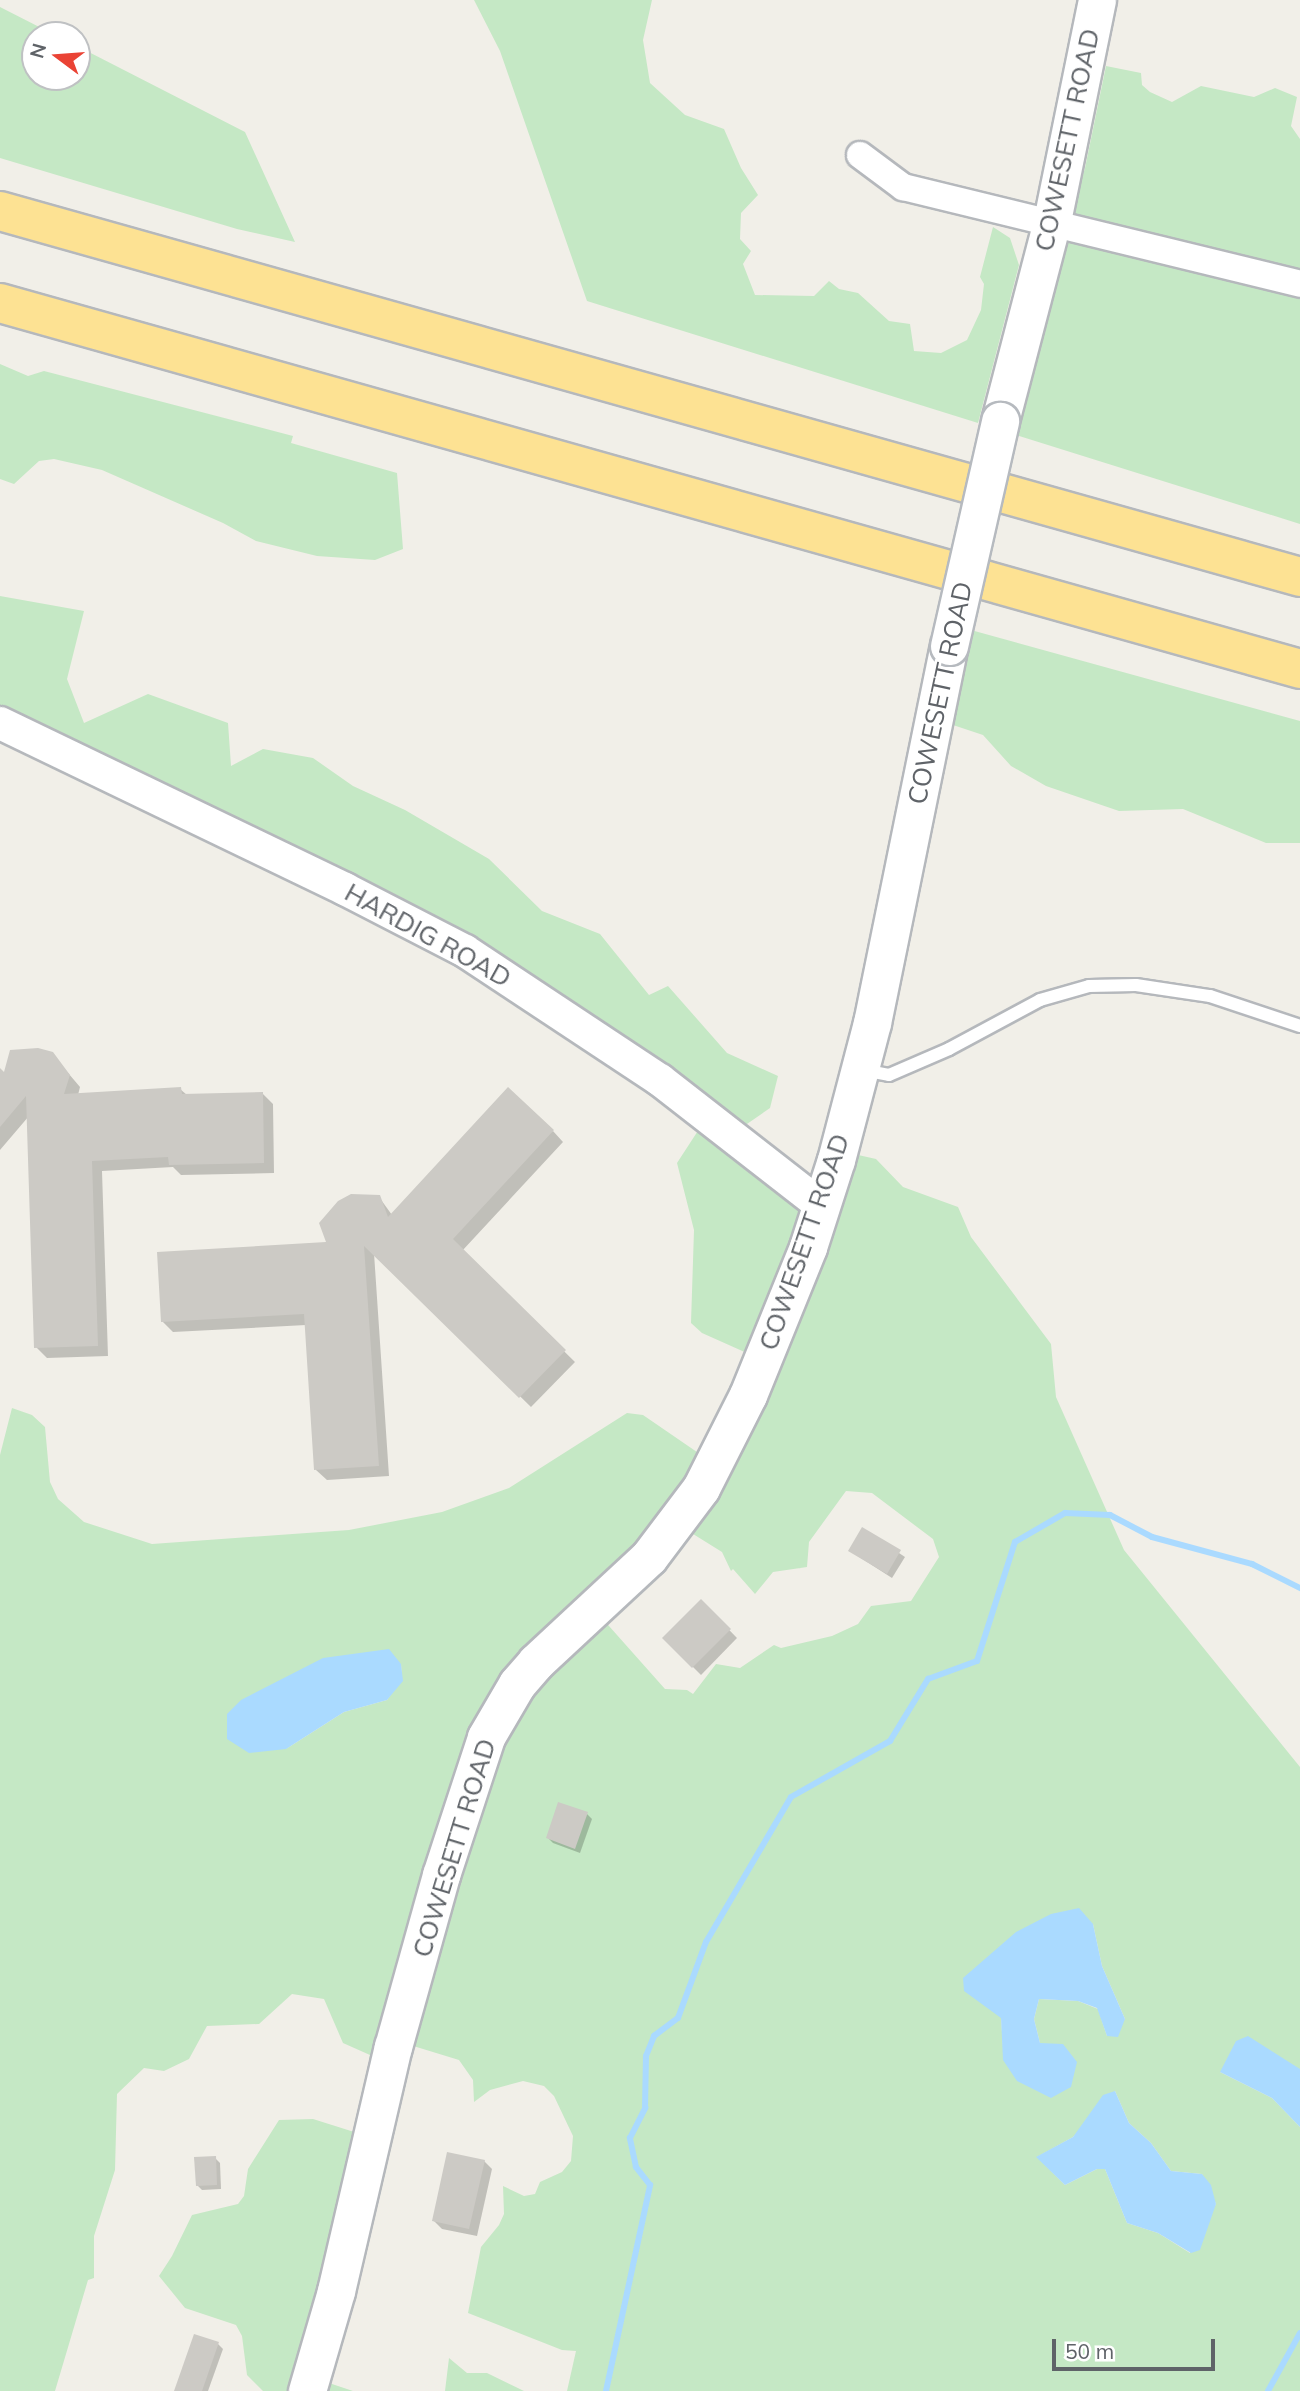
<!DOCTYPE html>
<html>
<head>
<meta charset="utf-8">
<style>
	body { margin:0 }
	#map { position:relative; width:1300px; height:2391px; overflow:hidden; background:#f1efe8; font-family:Mulish,sans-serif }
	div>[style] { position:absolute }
	.green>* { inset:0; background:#c5e8c5 }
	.water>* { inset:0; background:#aadaff }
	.shadow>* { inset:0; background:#0003 }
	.stream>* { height:6px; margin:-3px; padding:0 3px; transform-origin:3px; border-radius:3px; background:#aadaff }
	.building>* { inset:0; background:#cccac5 }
	.roads { filter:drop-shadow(2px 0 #b5b8bc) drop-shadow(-2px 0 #b5b8bc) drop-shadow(0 2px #b5b8bc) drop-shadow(0 -2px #b5b8bc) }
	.service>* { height:12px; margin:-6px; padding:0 6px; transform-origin:6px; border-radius:6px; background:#fff }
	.minor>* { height:26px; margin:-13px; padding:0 13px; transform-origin:13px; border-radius:13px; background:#fff }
	.tertiary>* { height:32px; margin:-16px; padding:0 16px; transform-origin:16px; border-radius:16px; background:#fff }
	.secondary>* { height:37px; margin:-18.5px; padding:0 18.5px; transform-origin:18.5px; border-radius:18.5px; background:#fff }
	.motorway>* { height:38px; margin:-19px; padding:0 19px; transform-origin:19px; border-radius:19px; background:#fde293 }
	.bridges { filter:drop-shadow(2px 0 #b6babf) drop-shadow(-2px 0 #b6babf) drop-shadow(0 2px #b6babf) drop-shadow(0 -2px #b6babf) }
	.secondary-bridge>* { height:37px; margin:-18.5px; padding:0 18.5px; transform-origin:18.5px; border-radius:18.5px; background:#fff }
	span { translate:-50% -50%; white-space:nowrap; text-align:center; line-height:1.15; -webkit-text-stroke:5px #fff; paint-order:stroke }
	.street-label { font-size:26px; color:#5f6368 }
	.north { position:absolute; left:21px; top:21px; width:70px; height:70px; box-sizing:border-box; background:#fff; border:2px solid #bfc1c3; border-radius:50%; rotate:286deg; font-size:19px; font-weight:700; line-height:28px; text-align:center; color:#5f6368 }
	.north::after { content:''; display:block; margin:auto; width:24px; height:32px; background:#ea4335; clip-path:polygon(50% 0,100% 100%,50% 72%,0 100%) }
	.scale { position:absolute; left:1052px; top:2339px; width:163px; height:32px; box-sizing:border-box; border:4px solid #5f6368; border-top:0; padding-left:9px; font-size:21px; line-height:24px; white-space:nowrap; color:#5f6368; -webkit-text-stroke:5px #fff; paint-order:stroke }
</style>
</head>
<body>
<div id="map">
	<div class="green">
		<i style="clip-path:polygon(474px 0,652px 0,643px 40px,650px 83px,685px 115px,724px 129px,741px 168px,758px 195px,741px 213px,740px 239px,751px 251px,743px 264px,755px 295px,814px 296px,829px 281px,839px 289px,858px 293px,889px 321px,910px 324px,914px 351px,941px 353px,967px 340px,981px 310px,984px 284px,980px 277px,993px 227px,1010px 238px,1019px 265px,978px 423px,587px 301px,500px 51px)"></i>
		<i style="clip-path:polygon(0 7px,55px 35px,35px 35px,35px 77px,77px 77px,77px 46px,245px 132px,295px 242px,237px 229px,0 158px)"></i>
		<i style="clip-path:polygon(1106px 66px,1141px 73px,1142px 85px,1150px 92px,1172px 102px,1201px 86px,1254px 97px,1275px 88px,1297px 97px,1291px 126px,1300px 139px,1300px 524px,1016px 435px,1050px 292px,1085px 168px)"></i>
		<i style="clip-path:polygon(0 364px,28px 376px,44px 371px,293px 436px,291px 443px,397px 473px,403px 549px,375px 560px,317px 556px,256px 541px,223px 523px,102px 470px,54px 459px,39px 461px,14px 484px,0 479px)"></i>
		<i style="clip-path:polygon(evenodd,0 596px,84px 611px,67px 679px,84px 723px,148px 694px,228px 723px,231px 766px,263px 749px,313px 758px,353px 786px,405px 810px,489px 859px,542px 911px,600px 934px,649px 995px,668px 986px,727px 1053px,778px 1076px,770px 1108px,731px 1135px,805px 1194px,836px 1150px,876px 1159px,903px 1187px,958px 1207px,971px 1237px,1051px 1344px,1056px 1397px,1124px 1550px,1300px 1767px,1300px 2069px,1220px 2072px,1272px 2098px,1300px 2127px,1300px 2391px,567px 2391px,576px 2351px,562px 2350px,468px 2313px,481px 2247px,499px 2225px,504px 2214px,503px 2186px,524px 2196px,535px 2194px,540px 2182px,562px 2172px,571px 2161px,573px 2136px,554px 2096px,544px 2086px,523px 2081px,490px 2090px,474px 2102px,473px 2080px,459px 2060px,397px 2041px,387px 2064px,369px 2059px,370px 2055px,343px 2043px,324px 1999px,292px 1994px,259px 2024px,207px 2026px,189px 2059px,164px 2071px,144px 2068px,117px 2094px,115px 2170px,94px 2236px,94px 2278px,88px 2280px,55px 2391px,0 2391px,0 1455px,12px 1408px,32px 1415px,45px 1427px,50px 1482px,58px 1499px,84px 1522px,152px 1544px,349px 1530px,442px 1512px,509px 1488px,627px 1413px,643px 1415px,710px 1461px,758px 1358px,702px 1333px,691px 1323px,694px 1230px,677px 1163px,705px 1120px,561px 1012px,0 722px,0 596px,846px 1491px,872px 1493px,933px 1539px,939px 1557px,911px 1601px,871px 1606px,858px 1624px,832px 1636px,781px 1648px,774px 1645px,740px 1668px,716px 1664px,693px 1694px,687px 1690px,665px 1689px,593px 1608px,677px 1524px,722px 1552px,731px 1571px,733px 1569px,755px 1594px,773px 1572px,807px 1567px,809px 1542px,846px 1491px,0 596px,401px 1664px,402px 1679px,387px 1700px,344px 1712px,286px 1749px,401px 1664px,0 596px,1093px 1924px,1102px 1966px,1125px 2019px,1107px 2036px,1098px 2009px,1078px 2001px,1039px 1999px,1034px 2019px,1040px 2043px,1004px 2060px,1001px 2018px,1093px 1924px,0 596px,1115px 2091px,1129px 2123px,1151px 2143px,1171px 2171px,1202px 2174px,1216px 2204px,1190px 2253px,1158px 2233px,1127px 2223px,1105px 2169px,1097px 2169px,1065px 2185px,1037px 2157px,1073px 2137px,1115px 2091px)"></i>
		<i style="clip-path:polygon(960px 627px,1300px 721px,1300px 843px,1266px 843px,1183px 809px,1119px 811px,1046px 786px,1011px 766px,983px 735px,938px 720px)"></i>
		<i style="clip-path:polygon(313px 2119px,370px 2137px,311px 2377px,353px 2391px,263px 2391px,247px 2375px,242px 2336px,236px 2325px,185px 2308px,159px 2276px,172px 2256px,192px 2215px,238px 2204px,244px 2196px,248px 2169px,279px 2120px)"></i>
		<i style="clip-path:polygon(449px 2358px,467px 2373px,487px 2373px,524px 2391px,445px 2391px)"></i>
	</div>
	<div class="water">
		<i style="clip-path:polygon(389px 1649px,401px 1664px,403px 1681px,387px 1700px,344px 1712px,286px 1749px,249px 1753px,227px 1739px,227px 1714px,241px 1700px,323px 1658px)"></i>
		<i style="clip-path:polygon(1079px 1908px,1093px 1924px,1102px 1966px,1125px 2019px,1118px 2037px,1107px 2036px,1097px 2008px,1078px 2001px,1039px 1999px,1034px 2019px,1040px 2043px,1063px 2044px,1077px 2062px,1071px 2087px,1051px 2098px,1017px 2081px,1003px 2060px,1001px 2018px,964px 1991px,963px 1978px,1016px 1932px,1051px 1914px)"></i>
		<i style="clip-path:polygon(1248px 2036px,1300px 2069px,1300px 2127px,1272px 2098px,1220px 2072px,1236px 2041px)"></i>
		<i style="clip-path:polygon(1115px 2091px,1129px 2123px,1151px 2143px,1171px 2171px,1202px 2174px,1211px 2185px,1216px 2204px,1200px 2250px,1191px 2253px,1158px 2233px,1127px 2223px,1105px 2169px,1097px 2169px,1065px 2185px,1036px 2157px,1073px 2137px,1103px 2095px)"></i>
	</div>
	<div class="shadow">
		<i style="clip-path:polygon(52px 1054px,80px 1087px,78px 1095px,180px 1089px,187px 1095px,262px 1093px,273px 1104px,274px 1173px,181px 1175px,173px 1167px,102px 1171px,108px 1356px,47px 1358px,36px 1347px,29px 1116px,0 1150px,0 1071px,5px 1075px)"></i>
		<i style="clip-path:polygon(553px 1131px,563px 1142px,462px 1251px,575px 1362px,531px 1407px,374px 1253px,389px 1476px,327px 1480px,316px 1470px,306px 1325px,173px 1332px,162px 1321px,328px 1244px,379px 1197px,392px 1215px)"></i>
		<i style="clip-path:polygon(863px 1529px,905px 1557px,892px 1578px,850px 1551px)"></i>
		<i style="clip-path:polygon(701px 1601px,737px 1638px,701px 1675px,664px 1638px)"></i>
		<i style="clip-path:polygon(587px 1814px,592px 1819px,580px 1853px,553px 1843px,548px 1838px)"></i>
		<i style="clip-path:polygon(215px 2158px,220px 2163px,221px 2189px,202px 2190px,197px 2185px)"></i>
		<i style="clip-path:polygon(484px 2161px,492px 2169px,477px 2236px,442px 2229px,434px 2221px)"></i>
		<i style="clip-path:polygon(218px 2344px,223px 2349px,208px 2391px,181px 2391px)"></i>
	</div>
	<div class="stream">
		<i style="left:606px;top:2391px;width:211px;rotate:-77.9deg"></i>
		<i style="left:650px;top:2185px;width:23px;rotate:-128deg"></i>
		<i style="left:636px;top:2167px;width:30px;rotate:-102deg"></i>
		<i style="left:630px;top:2138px;width:34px;rotate:-63deg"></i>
		<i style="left:645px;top:2108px;width:52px;rotate:-88.9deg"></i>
		<i style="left:646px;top:2056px;width:22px;rotate:-68deg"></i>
		<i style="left:654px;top:2036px;width:30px;rotate:-37deg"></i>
		<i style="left:678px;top:2018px;width:81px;rotate:-69.8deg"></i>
		<i style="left:706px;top:1942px;width:168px;rotate:-59.6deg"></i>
		<i style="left:791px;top:1797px;width:114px;rotate:-29.5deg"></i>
		<i style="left:890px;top:1741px;width:73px;rotate:-58.5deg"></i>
		<i style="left:928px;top:1679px;width:52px;rotate:-20.2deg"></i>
		<i style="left:977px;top:1661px;width:125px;rotate:-72.3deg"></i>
		<i style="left:1015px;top:1542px;width:58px;rotate:-30.1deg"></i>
		<i style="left:1065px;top:1513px;width:45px;rotate:2.5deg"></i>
		<i style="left:1110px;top:1515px;width:47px;rotate:27.6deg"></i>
		<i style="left:1152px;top:1537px;width:104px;rotate:15.1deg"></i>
		<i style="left:1252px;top:1564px;width:54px;rotate:26.6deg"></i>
		<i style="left:1268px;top:2391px;width:66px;rotate:-61.1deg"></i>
	</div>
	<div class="building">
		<i style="clip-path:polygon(38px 1048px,53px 1052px,70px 1075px,64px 1094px,181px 1087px,182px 1094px,263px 1092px,264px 1163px,169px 1165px,168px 1157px,92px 1161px,98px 1346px,34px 1348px,26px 1096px,0 1127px,0 1068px,4px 1072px,10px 1050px)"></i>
		<i style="clip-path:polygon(508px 1087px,554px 1130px,453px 1239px,566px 1350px,519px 1398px,364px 1246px,379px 1466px,314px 1470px,304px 1314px,161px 1322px,157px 1252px,326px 1242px,319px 1223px,338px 1201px,351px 1194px,380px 1195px,388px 1217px)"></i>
		<i style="clip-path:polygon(862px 1527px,901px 1550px,887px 1574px,848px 1551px)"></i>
		<i style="clip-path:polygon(701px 1599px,731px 1629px,692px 1668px,662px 1638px)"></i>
		<i style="clip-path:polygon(558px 1802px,588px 1812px,575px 1849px,546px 1838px)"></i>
		<i style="clip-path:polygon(447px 2152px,485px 2160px,469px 2229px,432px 2221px)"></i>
		<i style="clip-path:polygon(216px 2156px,217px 2185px,196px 2186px,194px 2157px)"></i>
		<i style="clip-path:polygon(194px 2334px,219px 2342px,202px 2391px,174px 2391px)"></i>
	</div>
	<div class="roads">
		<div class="service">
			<i style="left:863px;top:1070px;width:26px;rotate:11deg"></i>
			<i style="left:889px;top:1075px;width:65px;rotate:-23.4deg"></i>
			<i style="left:949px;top:1049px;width:103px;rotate:-28.3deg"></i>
			<i style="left:1040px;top:1000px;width:51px;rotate:-15.9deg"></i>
			<i style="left:1089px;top:986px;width:47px;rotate:-1.2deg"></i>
			<i style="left:1136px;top:985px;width:75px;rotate:8.5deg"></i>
			<i style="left:1210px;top:996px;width:95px;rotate:18.4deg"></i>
		</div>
		<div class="minor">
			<i style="left:860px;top:155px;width:54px;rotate:36.7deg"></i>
			<i style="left:903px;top:187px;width:409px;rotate:13.7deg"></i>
		</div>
		<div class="tertiary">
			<i style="left:0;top:723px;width:383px;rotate:25.7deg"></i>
			<i style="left:345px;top:889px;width:135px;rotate:27.3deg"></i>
			<i style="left:465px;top:951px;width:234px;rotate:33.5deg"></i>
			<i style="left:660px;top:1080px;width:205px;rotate:37.9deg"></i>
		</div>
		<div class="secondary">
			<i style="left:1000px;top:421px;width:207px;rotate:-75.4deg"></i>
			<i style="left:1052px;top:221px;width:226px;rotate:-78.5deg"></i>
			<i style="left:307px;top:2391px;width:104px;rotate:-73.8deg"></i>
			<i style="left:336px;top:2291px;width:251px;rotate:-76.9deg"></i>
			<i style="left:393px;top:2047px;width:179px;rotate:-74.4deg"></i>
			<i style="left:441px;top:1875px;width:145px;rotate:-71.9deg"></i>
			<i style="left:486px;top:1737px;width:61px;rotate:-59.7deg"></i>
			<i style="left:517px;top:1684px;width:29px;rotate:-49deg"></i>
			<i style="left:536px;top:1662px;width:154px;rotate:-42.9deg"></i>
			<i style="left:649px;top:1557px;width:86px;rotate:-53deg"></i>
			<i style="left:701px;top:1488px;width:104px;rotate:-63.2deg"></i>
			<i style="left:748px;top:1395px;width:160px;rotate:-67.9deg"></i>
			<i style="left:808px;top:1247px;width:91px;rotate:-72.2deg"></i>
			<i style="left:836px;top:1160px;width:142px;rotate:-75.3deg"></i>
			<i style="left:872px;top:1023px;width:385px;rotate:-78.5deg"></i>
		</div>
		<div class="motorway">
			<i style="left:0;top:211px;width:1351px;rotate:15.72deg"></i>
			<i style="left:0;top:303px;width:1351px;rotate:15.72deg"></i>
		</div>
	</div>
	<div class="bridges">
		<div class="secondary-bridge">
			<i style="left:949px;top:646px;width:231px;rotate:-77.2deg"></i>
		</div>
	</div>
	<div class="street-label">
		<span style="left:1067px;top:140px;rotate:-78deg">COWESETT ROAD</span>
		<span style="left:940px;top:693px;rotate:-78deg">COWESETT ROAD</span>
		<span style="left:428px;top:935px;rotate:29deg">HARDIG ROAD</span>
		<span style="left:804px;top:1242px;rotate:-71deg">COWESETT ROAD</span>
		<span style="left:454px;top:1848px;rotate:-73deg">COWESETT ROAD</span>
	</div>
	<div class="north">N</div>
	<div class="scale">50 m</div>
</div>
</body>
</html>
